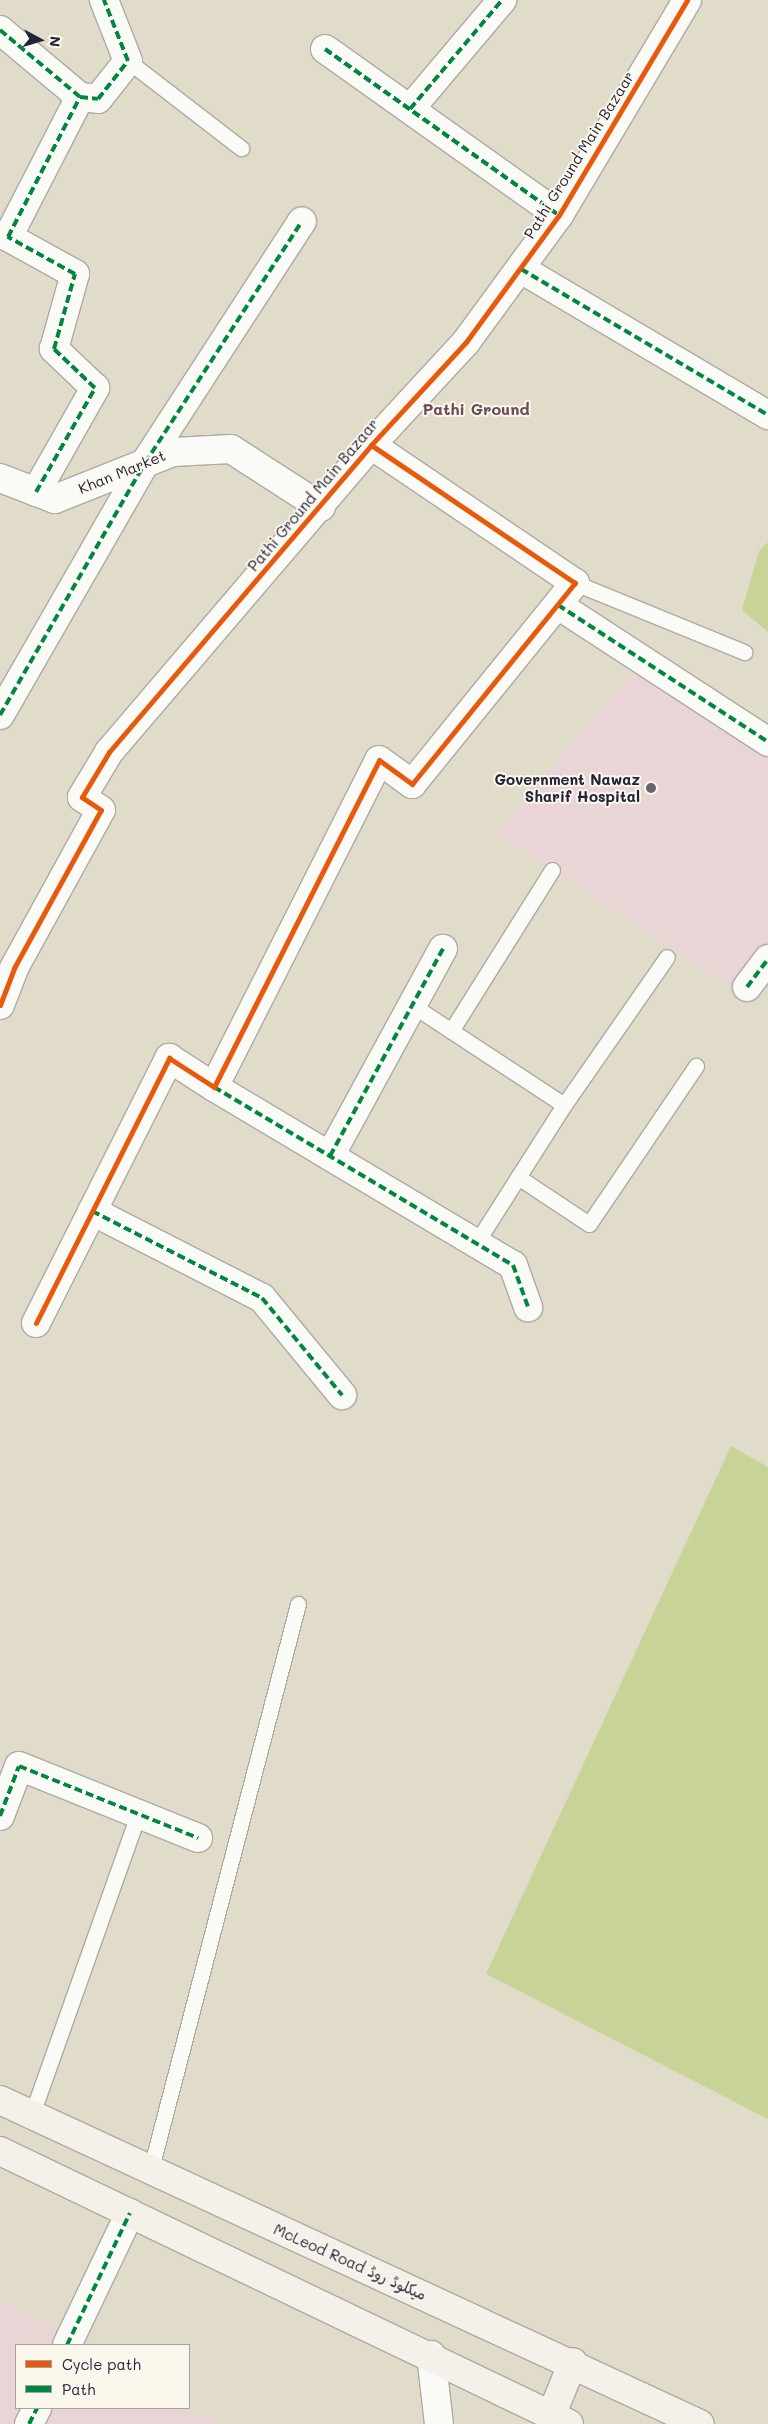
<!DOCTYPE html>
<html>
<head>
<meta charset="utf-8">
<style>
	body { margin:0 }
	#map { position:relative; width:768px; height:2424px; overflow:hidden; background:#e1dcca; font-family:Mali,"Playpen Sans Arabic",sans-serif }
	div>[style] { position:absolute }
	.built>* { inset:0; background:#ead5d6 }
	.green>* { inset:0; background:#c8d398 }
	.roads { filter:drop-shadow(1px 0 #adaaa2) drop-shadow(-1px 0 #adaaa2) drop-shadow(0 1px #adaaa2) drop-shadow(0 -1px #adaaa2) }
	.service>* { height:15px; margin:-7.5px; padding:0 7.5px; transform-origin:7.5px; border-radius:7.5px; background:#fafaf7 }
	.minor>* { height:28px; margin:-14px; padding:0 14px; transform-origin:14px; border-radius:14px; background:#fafaf7 }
	.secondary>* { height:28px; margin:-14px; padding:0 14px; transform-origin:14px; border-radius:14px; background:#f5f0e9 }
	.quiet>* { height:4px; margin-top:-2px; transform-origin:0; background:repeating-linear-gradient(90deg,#00873e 0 8px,transparent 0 12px) }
	.cycleway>* { height:5px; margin:-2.5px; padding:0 2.5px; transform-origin:2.5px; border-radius:2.5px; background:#e8590c }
	.dots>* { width:14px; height:14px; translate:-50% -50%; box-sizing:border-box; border:2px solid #fbf7ec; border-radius:50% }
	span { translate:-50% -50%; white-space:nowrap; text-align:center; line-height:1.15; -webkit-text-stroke:4px #fbf7ec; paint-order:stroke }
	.street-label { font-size:15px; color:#22223b }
	.poi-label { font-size:15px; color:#22223b; font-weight:700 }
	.right { translate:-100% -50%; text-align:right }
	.neighbourhood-label { font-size:16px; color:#6a4b58; font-weight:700 }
	.legend { position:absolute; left:15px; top:2344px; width:175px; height:65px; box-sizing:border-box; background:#fbf7ec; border:1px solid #a4a2a5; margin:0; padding:6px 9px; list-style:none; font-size:15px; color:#22223b }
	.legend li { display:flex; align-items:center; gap:10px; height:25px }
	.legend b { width:25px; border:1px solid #a4a2a5 }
	.north { position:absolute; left:15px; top:15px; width:50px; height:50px; -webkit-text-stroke:4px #fbf7ec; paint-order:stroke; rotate:96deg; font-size:14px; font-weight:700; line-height:20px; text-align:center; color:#22223b }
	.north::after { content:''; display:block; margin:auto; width:18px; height:22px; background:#22223b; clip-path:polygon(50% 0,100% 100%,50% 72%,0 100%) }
</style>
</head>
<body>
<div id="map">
	<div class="built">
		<i style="clip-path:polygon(643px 660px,768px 742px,768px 959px,742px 994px,496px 833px)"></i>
		<i style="clip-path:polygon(0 2299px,71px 2337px,67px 2345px,16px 2345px,16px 2408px,180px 2408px,219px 2424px,0 2424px)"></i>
	</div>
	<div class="green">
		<i style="clip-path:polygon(768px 542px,768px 632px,742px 610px,759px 551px)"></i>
		<i style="clip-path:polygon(731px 1446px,768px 1467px,768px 2119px,486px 1974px)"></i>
	</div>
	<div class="roads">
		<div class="service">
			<i style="left:128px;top:61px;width:143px;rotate:37.6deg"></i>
			<i style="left:575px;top:583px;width:183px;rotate:22.2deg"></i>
			<i style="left:412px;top:1005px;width:182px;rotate:33.3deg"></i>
			<i style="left:564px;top:1105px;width:164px;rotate:122.5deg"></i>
			<i style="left:451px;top:1031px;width:190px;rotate:-57.9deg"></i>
			<i style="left:564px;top:1105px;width:180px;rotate:-55.2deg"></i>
			<i style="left:518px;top:1177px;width:85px;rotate:33.5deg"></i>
			<i style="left:589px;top:1224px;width:191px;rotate:-55.9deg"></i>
			<i style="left:32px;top:2114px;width:318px;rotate:-70.5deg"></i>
			<i style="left:150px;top:2172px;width:587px;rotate:-75.4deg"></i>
		</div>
		<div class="minor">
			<i style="left:0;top:30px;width:104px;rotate:39.9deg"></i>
			<i style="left:80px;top:97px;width:18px;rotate:6deg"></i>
			<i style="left:98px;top:99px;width:48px;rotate:-51.7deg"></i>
			<i style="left:128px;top:61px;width:66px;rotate:-111.5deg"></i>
			<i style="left:325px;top:49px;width:287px;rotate:35.4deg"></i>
			<i style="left:410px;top:109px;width:143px;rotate:-49.8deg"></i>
			<i style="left:521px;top:269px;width:287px;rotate:30.6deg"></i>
			<i style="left:0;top:478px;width:59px;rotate:20.9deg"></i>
			<i style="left:55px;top:499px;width:127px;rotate:-21.7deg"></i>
			<i style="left:173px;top:452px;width:58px;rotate:-3deg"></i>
			<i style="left:231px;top:449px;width:107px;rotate:32.8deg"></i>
			<i style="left:36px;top:492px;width:120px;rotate:-60.4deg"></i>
			<i style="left:95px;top:388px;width:57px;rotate:-136.4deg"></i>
			<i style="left:54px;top:349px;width:78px;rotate:-74.4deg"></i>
			<i style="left:75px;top:274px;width:77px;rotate:-151.1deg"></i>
			<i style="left:8px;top:237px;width:157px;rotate:-62.8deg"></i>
			<i style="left:558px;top:605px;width:251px;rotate:33.1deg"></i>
			<i style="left:0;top:715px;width:291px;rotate:-60.1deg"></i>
			<i style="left:145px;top:463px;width:288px;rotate:-57deg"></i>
			<i style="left:747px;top:987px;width:35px;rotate:-53deg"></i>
			<i style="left:0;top:1005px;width:40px;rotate:-69deg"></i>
			<i style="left:14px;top:968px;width:180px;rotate:-61.2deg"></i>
			<i style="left:101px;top:810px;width:23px;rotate:-146deg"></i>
			<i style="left:82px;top:797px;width:52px;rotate:-59deg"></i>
			<i style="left:109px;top:752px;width:404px;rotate:-49.5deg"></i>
			<i style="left:371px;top:445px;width:140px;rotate:-47.3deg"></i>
			<i style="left:466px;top:342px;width:157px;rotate:-53.8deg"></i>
			<i style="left:559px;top:215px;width:250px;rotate:-59.2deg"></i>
			<i style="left:214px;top:1087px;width:348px;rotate:30.8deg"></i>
			<i style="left:513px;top:1265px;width:45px;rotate:70.3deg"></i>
			<i style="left:330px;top:1156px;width:236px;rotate:-61.4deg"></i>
			<i style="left:92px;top:1211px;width:191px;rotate:27.1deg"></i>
			<i style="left:262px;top:1298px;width:126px;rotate:50.5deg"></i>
			<i style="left:36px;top:1323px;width:297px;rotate:-63.3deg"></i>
			<i style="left:169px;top:1058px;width:54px;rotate:32.8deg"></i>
			<i style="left:214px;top:1087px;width:366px;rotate:-63.2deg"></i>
			<i style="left:379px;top:760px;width:41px;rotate:36deg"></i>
			<i style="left:412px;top:784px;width:259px;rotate:-51deg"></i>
			<i style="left:575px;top:583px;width:246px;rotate:-145.9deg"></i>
			<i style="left:0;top:1816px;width:53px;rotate:-69.2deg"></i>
			<i style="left:19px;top:1766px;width:193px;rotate:21.9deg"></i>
			<i style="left:67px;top:2345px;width:146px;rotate:-64.5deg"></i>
			<i style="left:431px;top:2355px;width:69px;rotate:83.4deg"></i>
			<i style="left:29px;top:2424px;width:18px;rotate:-63deg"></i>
		</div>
		<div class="secondary">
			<i style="left:0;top:2100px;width:771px;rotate:24.84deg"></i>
			<i style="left:0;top:2151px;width:631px;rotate:25.63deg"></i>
			<i style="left:551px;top:2416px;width:58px;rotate:-67.8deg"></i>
		</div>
	</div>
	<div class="quiet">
		<i style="left:0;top:30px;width:104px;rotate:39.9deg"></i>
		<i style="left:80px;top:97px;width:18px;rotate:6deg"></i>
		<i style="left:98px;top:99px;width:48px;rotate:-51.7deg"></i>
		<i style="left:128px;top:61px;width:66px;rotate:-111.5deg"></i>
		<i style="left:325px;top:49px;width:287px;rotate:35.4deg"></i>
		<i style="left:410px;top:109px;width:143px;rotate:-49.8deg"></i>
		<i style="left:521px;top:269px;width:287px;rotate:30.6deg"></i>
		<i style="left:36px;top:492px;width:120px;rotate:-60.4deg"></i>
		<i style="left:95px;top:388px;width:57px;rotate:-136.4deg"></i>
		<i style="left:54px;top:349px;width:78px;rotate:-74.4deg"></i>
		<i style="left:75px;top:274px;width:77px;rotate:-151.1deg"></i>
		<i style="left:8px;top:237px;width:157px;rotate:-62.8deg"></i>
		<i style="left:558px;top:605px;width:251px;rotate:33.1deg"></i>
		<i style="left:0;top:715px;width:291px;rotate:-60.1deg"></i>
		<i style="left:145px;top:463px;width:288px;rotate:-57deg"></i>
		<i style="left:747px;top:987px;width:35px;rotate:-53deg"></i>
		<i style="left:214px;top:1087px;width:348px;rotate:30.8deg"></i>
		<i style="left:513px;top:1265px;width:45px;rotate:70.3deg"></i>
		<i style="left:330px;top:1156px;width:236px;rotate:-61.4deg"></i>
		<i style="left:92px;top:1211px;width:191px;rotate:27.1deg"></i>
		<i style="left:262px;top:1298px;width:126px;rotate:50.5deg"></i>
		<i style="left:0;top:1816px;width:53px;rotate:-69.2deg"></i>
		<i style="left:19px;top:1766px;width:193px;rotate:21.9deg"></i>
		<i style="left:67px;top:2345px;width:146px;rotate:-64.5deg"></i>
		<i style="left:29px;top:2424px;width:18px;rotate:-63deg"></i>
	</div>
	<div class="cycleway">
		<i style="left:0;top:1005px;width:40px;rotate:-69deg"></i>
		<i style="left:14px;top:968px;width:180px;rotate:-61.2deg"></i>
		<i style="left:101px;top:810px;width:23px;rotate:-146deg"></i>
		<i style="left:82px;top:797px;width:52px;rotate:-59deg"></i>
		<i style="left:109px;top:752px;width:404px;rotate:-49.5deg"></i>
		<i style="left:371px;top:445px;width:140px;rotate:-47.3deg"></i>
		<i style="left:466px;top:342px;width:157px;rotate:-53.8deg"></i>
		<i style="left:559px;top:215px;width:250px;rotate:-59.2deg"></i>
		<i style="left:36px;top:1323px;width:297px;rotate:-63.3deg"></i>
		<i style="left:169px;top:1058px;width:54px;rotate:32.8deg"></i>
		<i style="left:214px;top:1087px;width:366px;rotate:-63.2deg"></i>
		<i style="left:379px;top:760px;width:41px;rotate:36deg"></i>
		<i style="left:412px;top:784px;width:259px;rotate:-51deg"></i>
		<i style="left:575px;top:583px;width:246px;rotate:-145.9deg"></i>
	</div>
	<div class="dots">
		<i style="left:651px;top:788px;background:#65636d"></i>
	</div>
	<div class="street-label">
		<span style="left:579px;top:155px;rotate:-58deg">Pathi Ground Main Bazaar</span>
		<span style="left:122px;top:472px;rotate:-22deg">Khan Market</span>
		<span style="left:313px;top:495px;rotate:-50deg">Pathi Ground Main Bazaar</span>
		<span style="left:350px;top:2262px;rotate:24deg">McLeod Road میکلوڈ روڈ</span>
	</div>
	<div class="poi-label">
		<span class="right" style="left:640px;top:788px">Government Nawaz<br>Sharif Hospital</span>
	</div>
	<div class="neighbourhood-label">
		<span style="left:476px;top:409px">Pathi Ground</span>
	</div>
	<ul class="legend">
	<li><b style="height:6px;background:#e8590c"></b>Cycle path</li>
	<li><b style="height:6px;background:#00873e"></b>Path</li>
	</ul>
	<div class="north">N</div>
</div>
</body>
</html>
